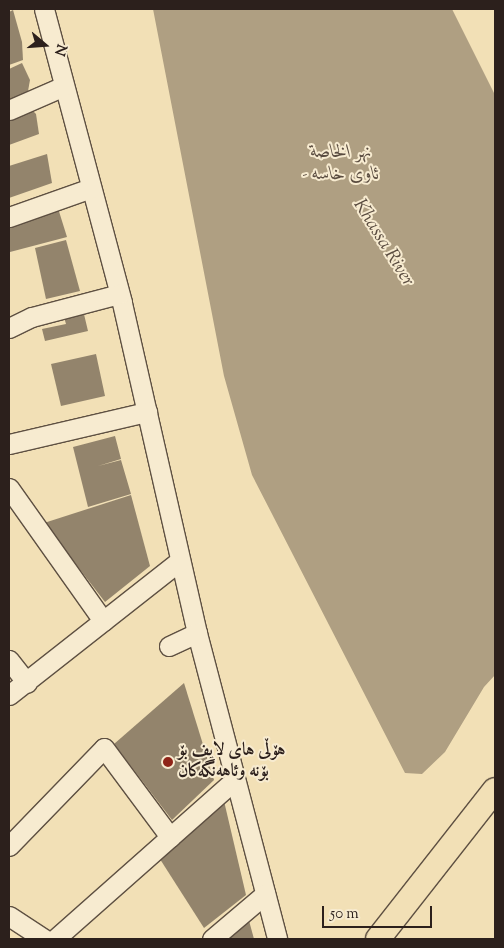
<!DOCTYPE html>
<html>
<head>
<meta charset="utf-8">
<style>
	body { margin:0 }
	#map { position:relative; width:504px; height:948px; overflow:hidden; background:#f2e0b6; font-family:"Sorts Mill Goudy",Amiri,serif }
	div>[style] { position:absolute }
	.water>* { inset:0; background:#af9f82 }
	.building>* { inset:0; background:#93846c }
	.roads { filter:drop-shadow(1px 0 #5e5042) drop-shadow(-1px 0 #5e5042) drop-shadow(0 1px #5e5042) drop-shadow(0 -1px #5e5042) }
	.minor>* { height:19px; margin:-9.5px; padding:0 9.5px; transform-origin:9.5px; border-radius:9.5px; background:#f7ebd0 }
	.major>* { height:24px; margin:-12px; padding:0 12px; transform-origin:12px; border-radius:12px; background:#f2e0b6 }
	.dots>* { width:14px; height:14px; translate:-50% -50%; box-sizing:border-box; border:2px solid #f7ebd0; border-radius:50% }
	span { translate:-50% -50%; white-space:nowrap; text-align:center; line-height:1.15; -webkit-text-stroke:4px #f7ebd0; paint-order:stroke }
	.poi-label { font-size:18px; color:#2c201c; font-weight:700 }
	.left { translate:0 -50%; text-align:left }
	.water-label { font-size:19px; color:#5a4c40; font-style:italic }
	.frame { position:absolute; inset:0; border:10px solid #2c201c; pointer-events:none }
	.north { position:absolute; left:20px; top:20px; width:50px; height:50px; -webkit-text-stroke:4px #f7ebd0; paint-order:stroke; rotate:108deg; font-size:14px; font-weight:700; line-height:20px; text-align:center; color:#2c201c }
	.north::after { content:''; display:block; margin:auto; width:18px; height:22px; background:#2c201c; clip-path:polygon(50% 0,100% 100%,50% 72%,0 100%) }
	.scale { position:absolute; left:322px; top:906px; width:110px; height:22px; box-sizing:border-box; border:2px solid #2c201c; border-top:0; padding-left:6px; font-size:15px; line-height:18px; white-space:nowrap; color:#2c201c; -webkit-text-stroke:4px #f7ebd0; paint-order:stroke }
</style>
</head>
<body>
<div id="map">
	<div class="water">
		<i style="clip-path:polygon(153px 9px,452px 9px,495px 95px,495px 675px,484px 687px,445px 752px,422px 774px,405px 773px,252px 475px,224px 376px)"></i>
	</div>
	<div class="building">
		<i style="clip-path:polygon(13px 10px,22px 42px,23px 60px,9px 65px,9px 12px)"></i>
		<i style="clip-path:polygon(22px 63px,30px 80px,28px 91px,9px 101px,9px 69px)"></i>
		<i style="clip-path:polygon(31px 109px,36px 114px,39px 134px,9px 145px,9px 119px)"></i>
		<i style="clip-path:polygon(47px 154px,52px 183px,9px 198px,9px 166px)"></i>
		<i style="clip-path:polygon(57px 205px,67px 237px,10px 252px,9px 221px)"></i>
		<i style="clip-path:polygon(66px 240px,80px 291px,46px 299px,35px 248px)"></i>
		<i style="clip-path:polygon(83px 310px,88px 331px,45px 341px,42px 329px,66px 324px,63px 314px)"></i>
		<i style="clip-path:polygon(96px 354px,105px 396px,61px 406px,51px 364px)"></i>
		<i style="clip-path:polygon(115px 436px,121px 459px,98px 466px,121px 460px,131px 494px,88px 507px,73px 447px)"></i>
		<i style="clip-path:polygon(131px 495px,150px 566px,105px 602px,44px 523px)"></i>
		<i style="clip-path:polygon(184px 683px,214px 780px,172px 820px,114px 744px)"></i>
		<i style="clip-path:polygon(224px 801px,246px 895px,204px 928px,158px 856px)"></i>
		<i style="clip-path:polygon(248px 917px,254px 939px,214px 939px)"></i>
	</div>
	<div class="roads">
		<div class="minor">
			<i style="left:44px;top:9px;width:304px;rotate:75.1deg"></i>
			<i style="left:122px;top:303px;width:338px;rotate:77.2deg"></i>
			<i style="left:197px;top:633px;width:316px;rotate:75.3deg"></i>
			<i style="left:9px;top:110px;width:60px;rotate:-23.6deg"></i>
			<i style="left:9px;top:217px;width:87px;rotate:-19.5deg"></i>
			<i style="left:9px;top:328px;width:25px;rotate:-26deg"></i>
			<i style="left:32px;top:317px;width:90px;rotate:-14.8deg"></i>
			<i style="left:9px;top:444px;width:142px;rotate:-13.1deg"></i>
			<i style="left:9px;top:488px;width:163px;rotate:54.7deg"></i>
			<i style="left:169px;top:646px;width:31px;rotate:-25deg"></i>
			<i style="left:9px;top:660px;width:29px;rotate:52deg"></i>
			<i style="left:9px;top:695px;width:216px;rotate:-38.2deg"></i>
			<i style="left:9px;top:846px;width:136px;rotate:-45.9deg"></i>
			<i style="left:104px;top:748px;width:111px;rotate:53.4deg"></i>
			<i style="left:9px;top:916px;width:42px;rotate:33.3deg"></i>
			<i style="left:55px;top:939px;width:240px;rotate:-41.5deg"></i>
			<i style="left:212px;top:939px;width:70px;rotate:-40.3deg"></i>
		</div>
		<div class="major">
			<i style="left:378px;top:939px;width:189px;rotate:-51.9deg"></i>
		</div>
	</div>
	<div class="dots">
		<i style="left:168px;top:762px;background:#8f2418"></i>
	</div>
	<div class="poi-label">
		<span class="left" style="left:178px;top:762px">هۆڵی های لایف بۆ<br>بۆنە وئاهەنگەکان</span>
	</div>
	<div class="water-label">
		<span style="left:341px;top:164px">نهر الخاصة<br>- ئاوی خاسە</span>
		<span style="left:383px;top:243px;rotate:58deg">Khassa River</span>
	</div>
	<div class="frame"></div>
	<div class="north">N</div>
	<div class="scale">50 m</div>
</div>
</body>
</html>
